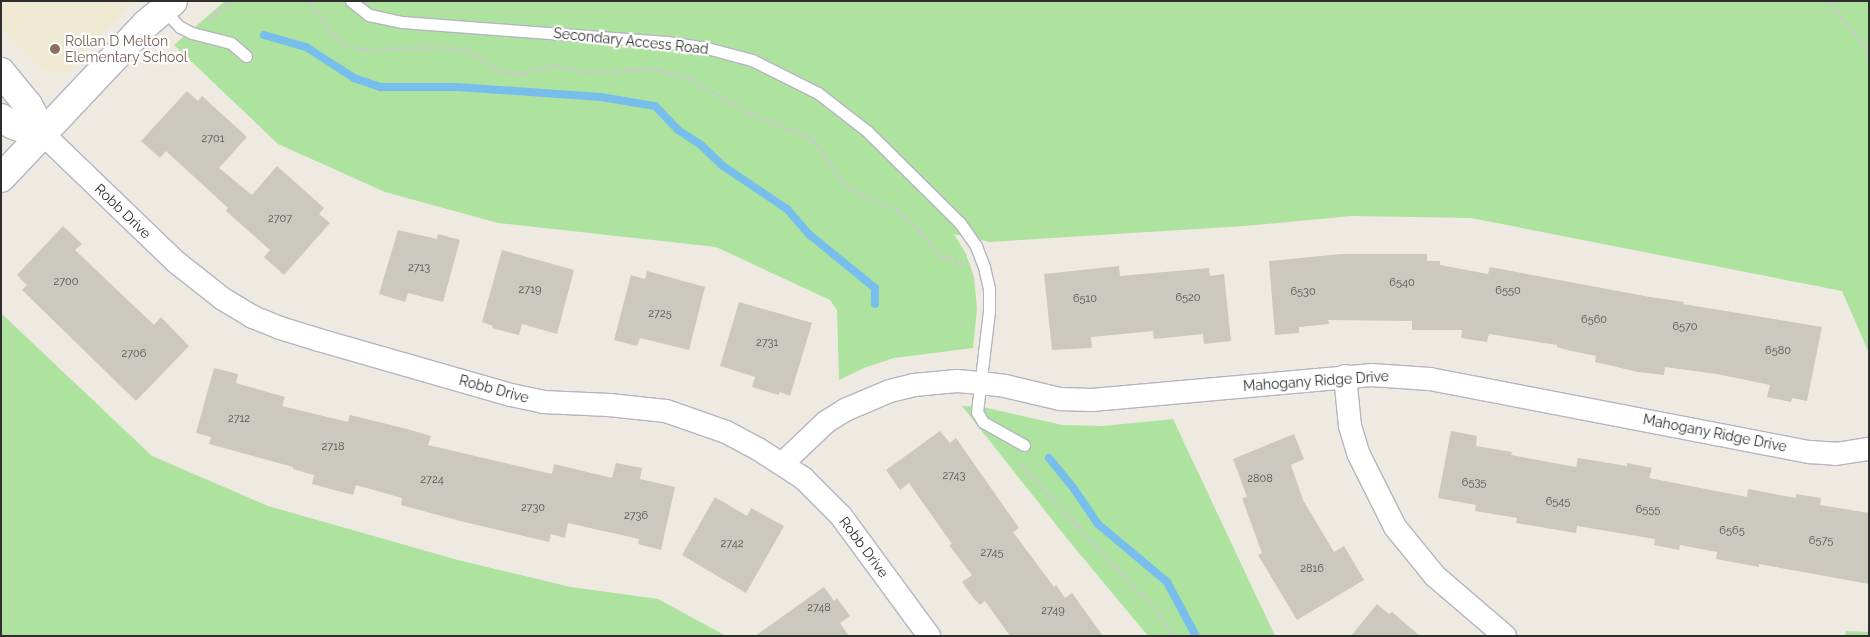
<!DOCTYPE html>
<html>
<head>
<meta charset="utf-8">
<style>
	body { margin:0 }
	#map { position:relative; width:1870px; height:637px; overflow:hidden; background:#eeeae1; font-family:Raleway,sans-serif }
	div>[style] { position:absolute }
	.education>* { inset:0; background:#efe9d1 }
	.green>* { inset:0; background:#aee39f }
	.stream>* { height:8px; margin:-4px; padding:0 4px; transform-origin:4px; border-radius:4px; background:#78beed }
	.building>* { inset:0; background:#cac8bf }
	.path>* { height:3px; margin-top:-1.5px; transform-origin:0; background:repeating-linear-gradient(90deg,#c9c9c9 0 4px,transparent 0 6.5px) }
	.roads { filter:drop-shadow(1px 0 #b4b5c0) drop-shadow(-1px 0 #b4b5c0) drop-shadow(0 1px #b4b5c0) drop-shadow(0 -1px #b4b5c0) }
	.lane>* { height:11px; margin:-5.5px; padding:0 5.5px; transform-origin:5.5px; border-radius:5.5px; background:#fff }
	.street>* { height:22px; margin:-11px; padding:0 11px; transform-origin:11px; border-radius:11px; background:#fff }
	.secondary>* { height:28px; margin:-14px; padding:0 14px; transform-origin:14px; border-radius:14px; background:#fff }
	.dots>* { width:14px; height:14px; translate:-50% -50%; box-sizing:border-box; border:2px solid #fff; border-radius:50% }
	span { translate:-50% -50%; white-space:nowrap; text-align:center; line-height:1.15; -webkit-text-stroke:4.5px #fff; paint-order:stroke }
	.number-label { font-size:11px; color:#555452 }
	.number-label span { -webkit-text-stroke-width:0 }
	.education-label { font-size:14px; color:#785e54 }
	.left { translate:0 -50%; text-align:left }
	.street-label { font-size:14px; color:#2e2e2e }
	.frame { position:absolute; inset:0; border:2px solid #2e2e2e; pointer-events:none }
</style>
</head>
<body>
<div id="map">
	<div class="education">
		<i style="clip-path:polygon(1px 1px,133px 1px,69px 70px,59px 74px,42px 68px,1px 29px)"></i>
	</div>
	<div class="green">
		<i style="clip-path:polygon(225px 1px,1869px 1px,1869px 353px,1842px 291px,1471px 218px,1351px 216px,1245px 226px,990px 242px,954px 234px,966px 254px,974px 277px,977px 309px,973px 348px,894px 358px,864px 368px,839px 380px,837px 310px,830px 300px,716px 247px,498px 223px,385px 192px,278px 144px,174px 45px)"></i>
		<i style="clip-path:polygon(1px 313px,152px 456px,268px 506px,458px 560px,571px 587px,658px 599px,726px 636px,1px 636px)"></i>
		<i style="clip-path:polygon(962px 406px,983px 407px,1062px 425px,1103px 426px,1173px 419px,1275px 636px,1148px 636px,1069px 541px)"></i>
		<i style="clip-path:polygon(1846px 631px,1869px 632px,1869px 636px,1845px 636px)"></i>
	</div>
	<div class="stream">
		<i style="left:264px;top:35px;width:44px;rotate:15.9deg"></i>
		<i style="left:306px;top:47px;width:57px;rotate:32.9deg"></i>
		<i style="left:354px;top:78px;width:28px;rotate:19deg"></i>
		<i style="left:380px;top:87px;width:77px"></i>
		<i style="left:457px;top:87px;width:144px;rotate:4deg"></i>
		<i style="left:601px;top:97px;width:55px;rotate:9.5deg"></i>
		<i style="left:655px;top:106px;width:33px;rotate:46deg"></i>
		<i style="left:678px;top:130px;width:27px;rotate:33deg"></i>
		<i style="left:701px;top:145px;width:30px;rotate:44deg"></i>
		<i style="left:723px;top:166px;width:77px;rotate:33.9deg"></i>
		<i style="left:787px;top:209px;width:35px;rotate:49deg"></i>
		<i style="left:810px;top:235px;width:84px;rotate:39.2deg"></i>
		<i style="left:875px;top:288px;width:16px;rotate:90deg"></i>
		<i style="left:1049px;top:458px;width:40px;rotate:51deg"></i>
		<i style="left:1074px;top:489px;width:42px;rotate:55.6deg"></i>
		<i style="left:1098px;top:524px;width:90px;rotate:40deg"></i>
		<i style="left:1167px;top:582px;width:61px;rotate:61.8deg"></i>
	</div>
	<div class="building">
		<i style="clip-path:polygon(187px 91px,198px 101px,202px 96px,247px 137px,219px 168px,252px 195px,277px 166px,324px 208px,319px 214px,330px 223px,284px 275px,264px 257px,270px 250px,226px 211px,228px 208px,166px 151px,160px 158px,141px 141px)"></i>
		<i style="clip-path:polygon(63px 226px,82px 244px,75px 250px,154px 325px,161px 317px,189px 346px,136px 401px,22px 290px,27px 285px,17px 275px)"></i>
		<i style="clip-path:polygon(398px 230px,437px 239px,438px 234px,460px 240px,443px 302px,408px 293px,405px 302px,379px 294px)"></i>
		<i style="clip-path:polygon(502px 250px,574px 270px,557px 334px,522px 324px,519px 335px,492px 328px,493px 326px,482px 322px)"></i>
		<i style="clip-path:polygon(1342px 254px,1427px 254px,1427px 261px,1440px 261px,1440px 265px,1488px 274px,1490px 267px,1650px 297px,1684px 302px,1683px 304px,1822px 327px,1807px 401px,1792px 398px,1791px 402px,1767px 397px,1770px 385px,1717px 374px,1665px 367px,1664px 375px,1638px 372px,1595px 362px,1596px 356px,1567px 350px,1557px 347px,1557px 345px,1489px 334px,1487px 342px,1461px 338px,1462px 330px,1412px 330px,1412px 321px,1328px 320px,1329px 324px,1299px 327px,1299px 333px,1275px 335px,1269px 261px)"></i>
		<i style="clip-path:polygon(1119px 266px,1120px 276px,1209px 268px,1210px 276px,1224px 274px,1231px 341px,1204px 344px,1203px 334px,1154px 339px,1153px 331px,1091px 337px,1092px 348px,1052px 350px,1044px 274px)"></i>
		<i style="clip-path:polygon(647px 271px,705px 287px,689px 350px,640px 338px,637px 346px,614px 340px,631px 275px,645px 279px)"></i>
		<i style="clip-path:polygon(739px 302px,812px 323px,790px 396px,780px 392px,778px 395px,752px 387px,755px 377px,720px 366px)"></i>
		<i style="clip-path:polygon(214px 368px,238px 374px,236px 383px,285px 397px,282px 406px,348px 422px,350px 415px,407px 429px,431px 436px,428px 445px,552px 474px,554px 464px,612px 478px,616px 463px,642px 468px,640px 479px,675px 487px,661px 550px,638px 544px,639px 539px,568px 523px,565px 538px,551px 534px,549px 542px,460px 521px,401px 505px,402px 498px,356px 485px,353px 495px,312px 484px,314px 475px,293px 469px,293px 467px,209px 444px,211px 437px,196px 433px)"></i>
		<i style="clip-path:polygon(940px 431px,950px 443px,956px 438px,1019px 528px,1013px 532px,1054px 587px,1056px 585px,1065px 598px,1072px 593px,1103px 636px,1010px 636px,985px 601px,980px 605px,974px 599px,962px 582px,972px 575px,949px 545px,952px 544px,909px 483px,900px 490px,886px 470px)"></i>
		<i style="clip-path:polygon(1451px 431px,1477px 436px,1476px 446px,1512px 452px,1511px 455px,1576px 467px,1578px 458px,1627px 466px,1627px 463px,1652px 468px,1649px 478px,1747px 497px,1748px 489px,1796px 498px,1796px 494px,1821px 498px,1820px 505px,1869px 513px,1869px 584px,1759px 564px,1759px 567px,1716px 559px,1717px 552px,1680px 545px,1679px 550px,1654px 545px,1655px 539px,1577px 526px,1576px 533px,1516px 523px,1517px 518px,1475px 511px,1476px 505px,1438px 498px)"></i>
		<i style="clip-path:polygon(1294px 434px,1304px 459px,1291px 465px,1303px 500px,1334px 552px,1344px 546px,1364px 580px,1297px 620px,1258px 555px,1262px 553px,1242px 498px,1247px 497px,1233px 459px)"></i>
		<i style="clip-path:polygon(715px 497px,747px 516px,751px 508px,784px 526px,746px 593px,682px 555px)"></i>
		<i style="clip-path:polygon(824px 587px,834px 601px,837px 598px,850px 616px,840px 623px,849px 636px,755px 636px)"></i>
		<i style="clip-path:polygon(1377px 604px,1389px 614px,1392px 612px,1420px 636px,1351px 636px)"></i>
	</div>
	<div class="path">
		<i style="left:309px;top:1px;width:32px;rotate:55deg"></i>
		<i style="left:327px;top:27px;width:26px;rotate:47deg"></i>
		<i style="left:345px;top:46px;width:19px;rotate:9deg"></i>
		<i style="left:364px;top:49px;width:85px;rotate:-1.3deg"></i>
		<i style="left:449px;top:47px;width:18px;rotate:13deg"></i>
		<i style="left:467px;top:51px;width:43px;rotate:30.7deg"></i>
		<i style="left:504px;top:73px;width:15px;rotate:4deg"></i>
		<i style="left:519px;top:74px;width:38px;rotate:-14deg"></i>
		<i style="left:556px;top:65px;width:30px;rotate:15deg"></i>
		<i style="left:585px;top:73px;width:71px;rotate:-3.2deg"></i>
		<i style="left:656px;top:69px;width:34px;rotate:15deg"></i>
		<i style="left:689px;top:78px;width:69px;rotate:30.3deg"></i>
		<i style="left:749px;top:113px;width:43px;rotate:23deg"></i>
		<i style="left:789px;top:130px;width:20px;rotate:15deg"></i>
		<i style="left:808px;top:135px;width:19px;rotate:47deg"></i>
		<i style="left:821px;top:149px;width:37px;rotate:56deg"></i>
		<i style="left:842px;top:180px;width:16px;rotate:43deg"></i>
		<i style="left:854px;top:191px;width:47px;rotate:23.8deg"></i>
		<i style="left:897px;top:210px;width:30px;rotate:42deg"></i>
		<i style="left:919px;top:230px;width:35px;rotate:49deg"></i>
		<i style="left:942px;top:256px;width:24px;rotate:22deg"></i>
		<i style="left:1829px;top:1px;width:64px;rotate:51.3deg"></i>
		<i style="left:209px;top:19px;width:29px;rotate:-38deg"></i>
		<i style="left:1019px;top:463px;width:205px;rotate:47deg"></i>
		<i style="left:1159px;top:613px;width:27px;rotate:57deg"></i>
	</div>
	<div class="roads">
		<div class="lane">
			<i style="left:351px;top:1px;width:23px;rotate:38deg"></i>
			<i style="left:369px;top:15px;width:34px;rotate:12deg"></i>
			<i style="left:402px;top:22px;width:265px;rotate:4.3deg"></i>
			<i style="left:666px;top:42px;width:37px;rotate:8deg"></i>
			<i style="left:703px;top:47px;width:51px;rotate:14.9deg"></i>
			<i style="left:752px;top:60px;width:74px;rotate:26.6deg"></i>
			<i style="left:818px;top:93px;width:62px;rotate:37.8deg"></i>
			<i style="left:867px;top:131px;width:131px;rotate:44.7deg"></i>
			<i style="left:960px;top:223px;width:28px;rotate:55deg"></i>
			<i style="left:976px;top:246px;width:22px;rotate:69deg"></i>
			<i style="left:984px;top:267px;width:23px;rotate:77deg"></i>
			<i style="left:989px;top:289px;width:22px;rotate:90deg"></i>
			<i style="left:989px;top:311px;width:102px;rotate:96.8deg"></i>
			<i style="left:977px;top:412px;width:12px;rotate:59deg"></i>
			<i style="left:983px;top:422px;width:47px;rotate:29.3deg"></i>
			<i style="left:163px;top:9px;width:25px;rotate:47deg"></i>
			<i style="left:180px;top:27px;width:13px;rotate:27deg"></i>
			<i style="left:192px;top:33px;width:40px;rotate:14.4deg"></i>
			<i style="left:231px;top:43px;width:20px;rotate:41deg"></i>
		</div>
		<div class="street">
			<i style="left:44px;top:135px;width:183px;rotate:43.9deg"></i>
			<i style="left:176px;top:262px;width:60px;rotate:38.2deg"></i>
			<i style="left:223px;top:299px;width:35px;rotate:31deg"></i>
			<i style="left:253px;top:317px;width:29px;rotate:22deg"></i>
			<i style="left:280px;top:328px;width:41px;rotate:17.1deg"></i>
			<i style="left:319px;top:340px;width:200px;rotate:16deg"></i>
			<i style="left:511px;top:395px;width:33px;rotate:12deg"></i>
			<i style="left:543px;top:402px;width:66px;rotate:2.6deg"></i>
			<i style="left:609px;top:405px;width:57px;rotate:6deg"></i>
			<i style="left:666px;top:411px;width:64px;rotate:19.3deg"></i>
			<i style="left:726px;top:432px;width:36px;rotate:28deg"></i>
			<i style="left:758px;top:449px;width:54px;rotate:32.8deg"></i>
			<i style="left:803px;top:478px;width:54px;rotate:45deg"></i>
			<i style="left:841px;top:516px;width:149px;rotate:53.7deg"></i>
			<i style="left:1345px;top:376px;width:50px;rotate:84.3deg"></i>
			<i style="left:1350px;top:426px;width:30px;rotate:73deg"></i>
			<i style="left:1359px;top:455px;width:80px;rotate:63.4deg"></i>
			<i style="left:1395px;top:527px;width:63px;rotate:50.8deg"></i>
			<i style="left:1435px;top:576px;width:92px;rotate:40.6deg"></i>
			<i style="left:783px;top:463px;width:59px;rotate:-43.6deg"></i>
			<i style="left:826px;top:422px;width:22px;rotate:-32deg"></i>
			<i style="left:845px;top:410px;width:49px;rotate:-22.9deg"></i>
			<i style="left:890px;top:391px;width:25px;rotate:-14deg"></i>
			<i style="left:914px;top:385px;width:43px;rotate:-5.3deg"></i>
			<i style="left:957px;top:381px;width:24px;rotate:5deg"></i>
			<i style="left:981px;top:383px;width:24px;rotate:7deg"></i>
			<i style="left:1005px;top:386px;width:57px;rotate:13.3deg"></i>
			<i style="left:1060px;top:399px;width:32px;rotate:2deg"></i>
			<i style="left:1092px;top:400px;width:280px;rotate:-5.1deg"></i>
			<i style="left:1371px;top:375px;width:59px;rotate:3.9deg"></i>
			<i style="left:1430px;top:379px;width:387px;rotate:10.9deg"></i>
			<i style="left:1810px;top:452px;width:26px;rotate:4deg"></i>
			<i style="left:1836px;top:454px;width:33px;rotate:-9deg"></i>
		</div>
		<div class="secondary">
			<i style="left:1px;top:72px;width:43px;rotate:50.7deg"></i>
			<i style="left:28px;top:105px;width:34px;rotate:62deg"></i>
			<i style="left:1px;top:118px;width:14px;rotate:30deg"></i>
			<i style="left:13px;top:125px;width:33px;rotate:18deg"></i>
			<i style="left:1px;top:178px;width:212px;rotate:-46.7deg"></i>
			<i style="left:146px;top:24px;width:35px;rotate:-40deg"></i>
		</div>
	</div>
	<div class="dots">
		<i style="left:55px;top:49px;background:#8d6e63"></i>
	</div>
	<div class="number-label">
		<span style="left:213px;top:139px">2701</span>
		<span style="left:280px;top:219px">2707</span>
		<span style="left:419px;top:268px">2713</span>
		<span style="left:66px;top:282px">2700</span>
		<span style="left:1402px;top:283px">6540</span>
		<span style="left:530px;top:290px">2719</span>
		<span style="left:1508px;top:291px">6550</span>
		<span style="left:1303px;top:292px">6530</span>
		<span style="left:1188px;top:298px">6520</span>
		<span style="left:1085px;top:299px">6510</span>
		<span style="left:660px;top:314px">2725</span>
		<span style="left:1594px;top:320px">6560</span>
		<span style="left:1685px;top:327px">6570</span>
		<span style="left:767px;top:343px">2731</span>
		<span style="left:1778px;top:351px">6580</span>
		<span style="left:134px;top:354px">2706</span>
		<span style="left:239px;top:419px">2712</span>
		<span style="left:333px;top:447px">2718</span>
		<span style="left:954px;top:476px">2743</span>
		<span style="left:1260px;top:479px">2808</span>
		<span style="left:432px;top:480px">2724</span>
		<span style="left:1474px;top:483px">6535</span>
		<span style="left:1558px;top:502px">6545</span>
		<span style="left:533px;top:508px">2730</span>
		<span style="left:1648px;top:510px">6555</span>
		<span style="left:636px;top:516px">2736</span>
		<span style="left:1732px;top:531px">6565</span>
		<span style="left:1821px;top:541px">6575</span>
		<span style="left:732px;top:544px">2742</span>
		<span style="left:992px;top:553px">2745</span>
		<span style="left:1312px;top:569px">2816</span>
		<span style="left:819px;top:608px">2748</span>
		<span style="left:1053px;top:611px">2749</span>
	</div>
	<div class="education-label">
		<span class="left" style="left:65px;top:49px">Rollan D Melton<br>Elementary School</span>
	</div>
	<div class="street-label">
		<span style="left:631px;top:41px;rotate:6deg">Secondary Access Road</span>
		<span style="left:123px;top:211px;rotate:44deg">Robb Drive</span>
		<span style="left:1316px;top:381px;rotate:-4deg">Mahogany Ridge Drive</span>
		<span style="left:494px;top:389px;rotate:15deg">Robb Drive</span>
		<span style="left:1715px;top:433px;rotate:11deg">Mahogany Ridge Drive</span>
		<span style="left:864px;top:547px;rotate:53deg">Robb Drive</span>
	</div>
	<div class="frame"></div>
</div>
</body>
</html>
